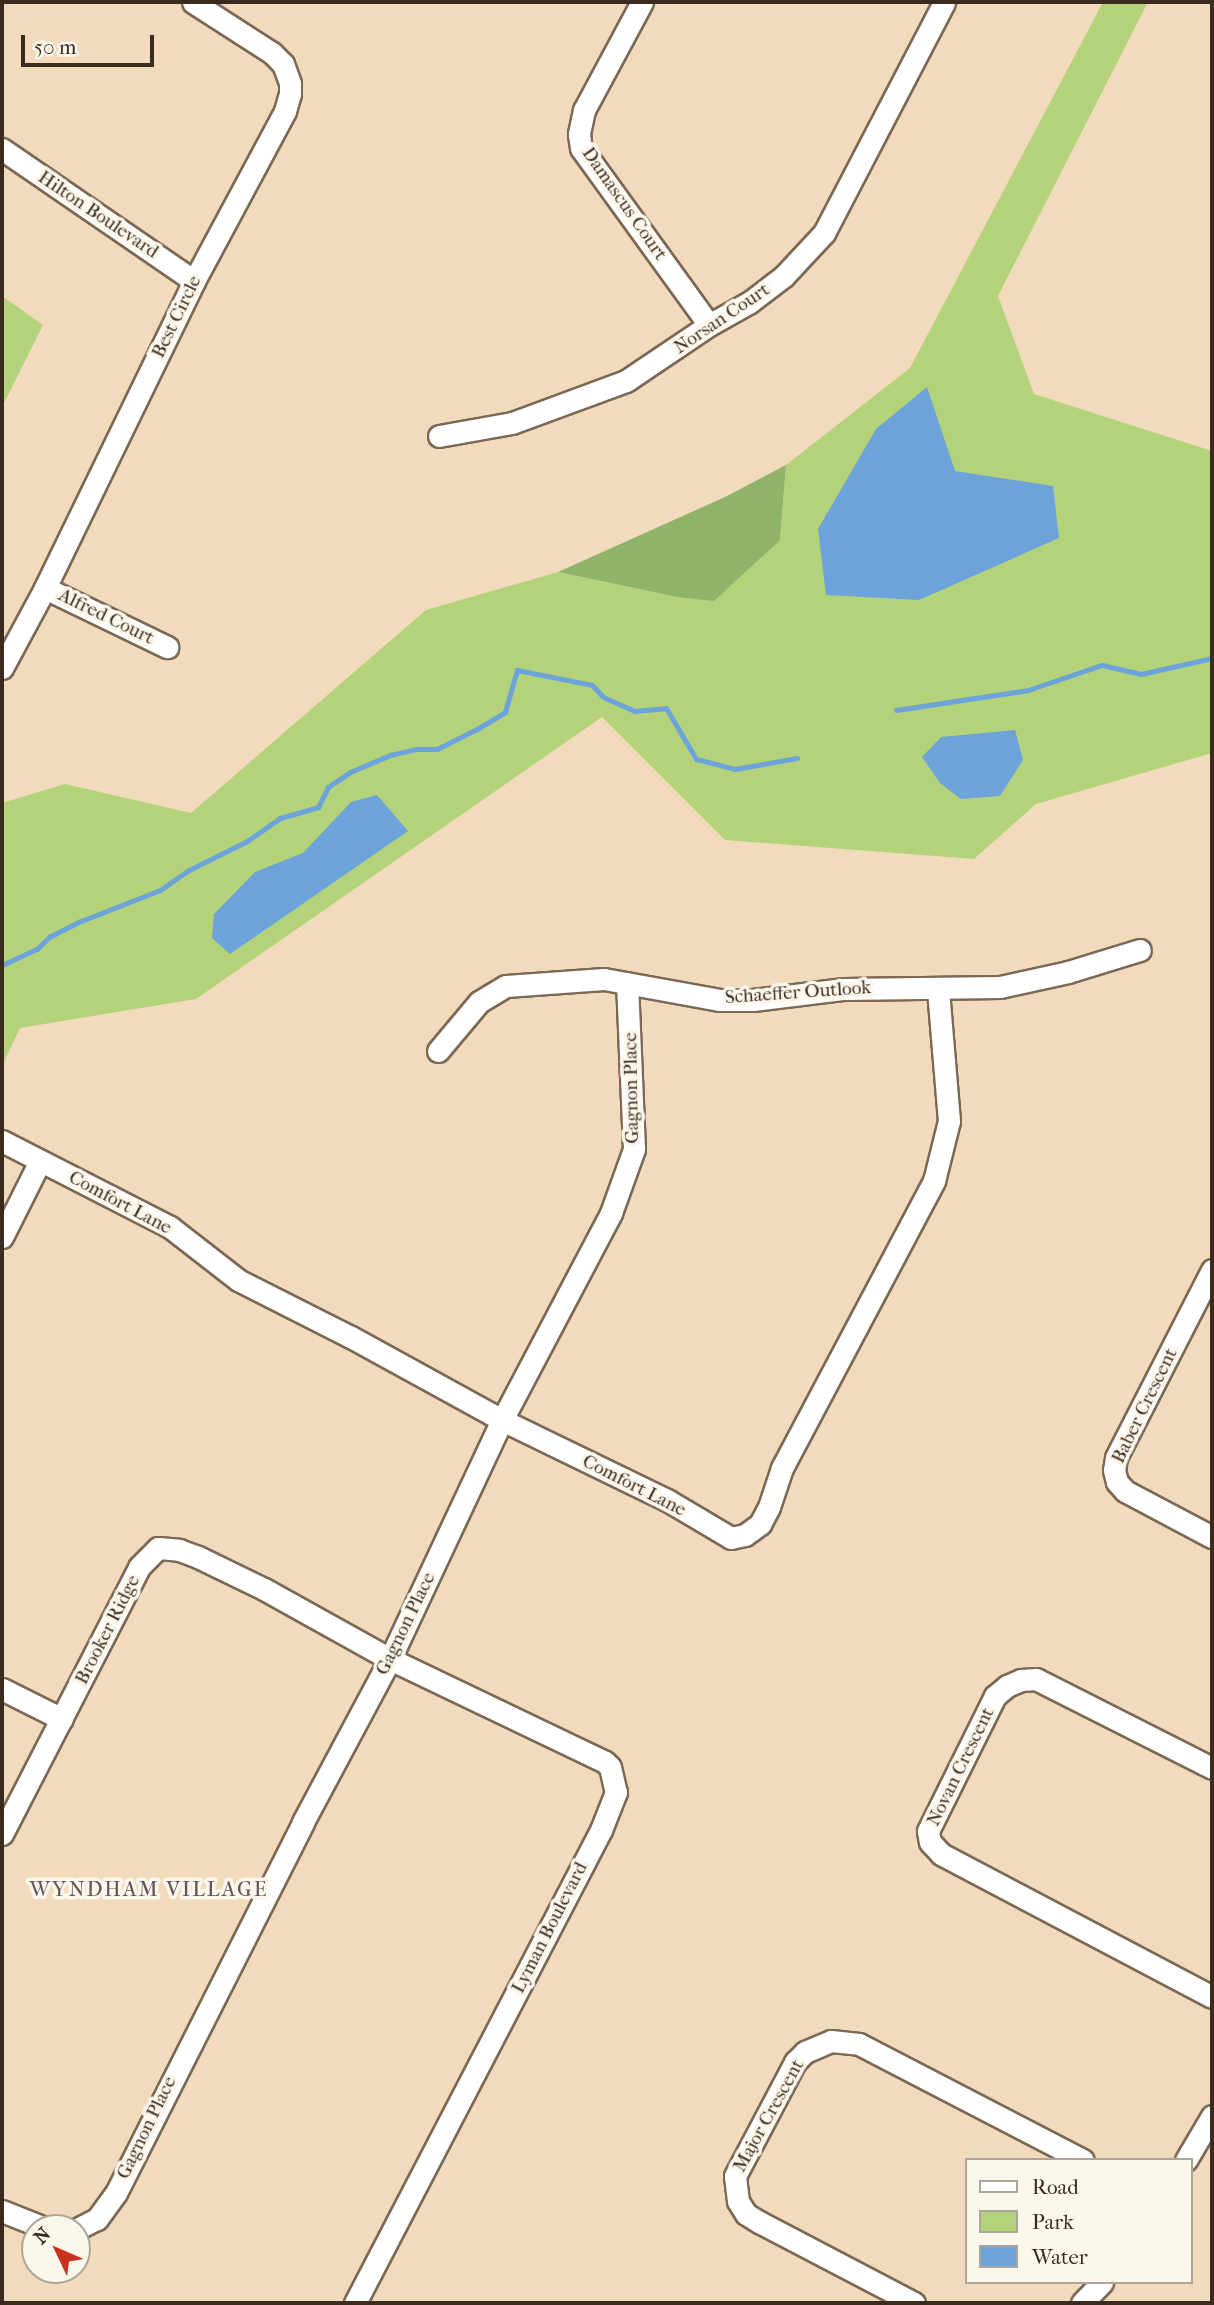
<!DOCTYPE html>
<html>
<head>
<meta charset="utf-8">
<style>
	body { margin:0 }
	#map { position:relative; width:1214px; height:2305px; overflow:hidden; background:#f1dbbc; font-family:"IM FELL French Canon",serif }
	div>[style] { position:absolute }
	.green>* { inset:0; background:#b4d279 }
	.forest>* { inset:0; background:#8fb469 }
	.water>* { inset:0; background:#6ba3da }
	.stream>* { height:5px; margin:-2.5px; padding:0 2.5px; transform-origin:2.5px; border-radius:2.5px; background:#6ba3da }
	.roads { filter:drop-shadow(2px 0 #7b6855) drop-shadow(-2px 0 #7b6855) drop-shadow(0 2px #7b6855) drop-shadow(0 -2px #7b6855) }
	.street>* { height:21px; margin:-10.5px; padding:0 10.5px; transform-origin:10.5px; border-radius:10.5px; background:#fff }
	span { translate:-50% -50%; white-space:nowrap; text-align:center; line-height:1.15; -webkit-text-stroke:7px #fbf7ec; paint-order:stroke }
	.street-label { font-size:19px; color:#3b2a1e }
	.neighbourhood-label { font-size:21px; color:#65545b; letter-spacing:2px }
	.frame { position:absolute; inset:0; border:4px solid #3b2a1e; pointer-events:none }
	.legend { position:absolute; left:965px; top:2158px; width:228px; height:126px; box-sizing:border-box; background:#fbf7ec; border:2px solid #aea59a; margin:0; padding:9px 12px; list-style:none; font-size:21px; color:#3b2a1e }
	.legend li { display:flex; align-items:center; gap:14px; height:35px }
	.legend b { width:35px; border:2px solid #aea59a }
	.north { position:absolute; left:21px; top:2214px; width:70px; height:70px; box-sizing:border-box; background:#fbf7ec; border:2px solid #aea59a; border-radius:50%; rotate:314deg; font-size:19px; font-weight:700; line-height:28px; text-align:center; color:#3b2a1e }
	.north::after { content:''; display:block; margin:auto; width:24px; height:32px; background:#c8321e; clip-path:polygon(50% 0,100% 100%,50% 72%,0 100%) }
	.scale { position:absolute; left:21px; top:35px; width:133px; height:32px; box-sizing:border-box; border:4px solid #3b2a1e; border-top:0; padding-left:9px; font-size:21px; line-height:24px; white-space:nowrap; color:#3b2a1e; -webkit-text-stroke:5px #fbf7ec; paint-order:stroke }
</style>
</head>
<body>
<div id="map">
	<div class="green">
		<i style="clip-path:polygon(1103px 2px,1148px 2px,998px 296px,1034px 394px,1212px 451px,1212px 753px,1036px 804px,974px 859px,725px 840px,602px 717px,196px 999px,20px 1028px,2px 1066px,2px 803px,65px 784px,191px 813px,426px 610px,558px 572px,677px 597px,780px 540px,786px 465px,910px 368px)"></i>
		<i style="clip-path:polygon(2px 296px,43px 325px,2px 407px)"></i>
	</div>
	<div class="forest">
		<i style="clip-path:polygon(786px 465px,780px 540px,714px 601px,677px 597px,558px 572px,725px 497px)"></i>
	</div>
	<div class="water">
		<i style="clip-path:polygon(927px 387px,955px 471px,1053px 486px,1059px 538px,919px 600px,826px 595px,818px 529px,876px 429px)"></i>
		<i style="clip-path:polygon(1015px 730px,1023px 760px,1000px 796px,961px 799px,940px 783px,922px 757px,941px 737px)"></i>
		<i style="clip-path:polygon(377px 795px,408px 831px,230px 954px,212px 938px,214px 914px,255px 872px,303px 853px,351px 802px)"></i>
	</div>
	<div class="stream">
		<i style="left:896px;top:710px;width:134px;rotate:-8.6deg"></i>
		<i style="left:1028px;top:690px;width:78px;rotate:-18.7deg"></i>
		<i style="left:1102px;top:665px;width:40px;rotate:13deg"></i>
		<i style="left:1141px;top:674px;width:73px;rotate:-12.7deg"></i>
		<i style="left:2px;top:965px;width:38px;rotate:-25deg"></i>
		<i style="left:37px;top:949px;width:17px;rotate:-45deg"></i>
		<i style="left:49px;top:937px;width:36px;rotate:-27deg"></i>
		<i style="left:81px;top:921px;width:85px;rotate:-21.4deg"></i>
		<i style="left:160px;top:890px;width:35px;rotate:-35deg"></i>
		<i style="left:189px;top:870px;width:65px;rotate:-26.6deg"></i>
		<i style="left:247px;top:841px;width:40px;rotate:-34.9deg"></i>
		<i style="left:280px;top:818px;width:40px;rotate:-16deg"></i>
		<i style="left:318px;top:807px;width:22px;rotate:-63deg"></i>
		<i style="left:328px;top:787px;width:27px;rotate:-34deg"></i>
		<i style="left:350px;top:772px;width:43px;rotate:-23deg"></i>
		<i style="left:390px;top:755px;width:26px;rotate:-13deg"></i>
		<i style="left:415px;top:749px;width:22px"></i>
		<i style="left:437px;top:749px;width:45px;rotate:-26.6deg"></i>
		<i style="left:477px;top:729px;width:33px;rotate:-31deg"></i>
		<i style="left:505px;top:712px;width:44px;rotate:-74.1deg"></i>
		<i style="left:517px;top:670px;width:76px;rotate:11.3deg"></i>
		<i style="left:592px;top:685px;width:16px;rotate:47deg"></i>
		<i style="left:603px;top:697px;width:34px;rotate:24deg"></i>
		<i style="left:634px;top:711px;width:32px;rotate:-5deg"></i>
		<i style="left:666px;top:708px;width:59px;rotate:59.5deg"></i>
		<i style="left:696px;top:759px;width:40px;rotate:14.4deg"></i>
		<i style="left:735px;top:769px;width:63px;rotate:-10.1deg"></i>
	</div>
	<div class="roads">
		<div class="street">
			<i style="left:642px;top:2px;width:123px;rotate:118.2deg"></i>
			<i style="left:584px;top:110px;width:25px;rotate:102deg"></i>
			<i style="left:579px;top:134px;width:14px;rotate:82deg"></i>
			<i style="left:581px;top:148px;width:218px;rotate:54.1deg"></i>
			<i style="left:2px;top:149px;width:233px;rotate:34.5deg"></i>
			<i style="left:439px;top:436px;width:74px;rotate:-10.1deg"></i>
			<i style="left:512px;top:423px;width:121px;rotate:-20.2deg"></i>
			<i style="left:626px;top:381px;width:100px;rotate:-34deg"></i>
			<i style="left:709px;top:325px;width:47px;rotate:-29.3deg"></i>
			<i style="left:750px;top:302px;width:43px;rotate:-37.4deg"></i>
			<i style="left:784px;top:276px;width:59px;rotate:-47.1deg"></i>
			<i style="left:824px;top:233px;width:260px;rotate:-62.5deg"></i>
			<i style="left:45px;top:588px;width:136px;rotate:25.8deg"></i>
			<i style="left:2px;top:668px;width:91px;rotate:-61.7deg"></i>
			<i style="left:45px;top:588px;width:341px;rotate:-64.1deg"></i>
			<i style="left:194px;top:281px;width:193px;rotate:-61.8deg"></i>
			<i style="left:285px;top:111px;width:18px;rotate:-74deg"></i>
			<i style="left:290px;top:94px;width:11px;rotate:-90deg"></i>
			<i style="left:290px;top:83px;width:20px;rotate:-110deg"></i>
			<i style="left:283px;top:64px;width:16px;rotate:-135deg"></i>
			<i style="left:272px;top:53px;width:94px;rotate:-147.2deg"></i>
			<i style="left:438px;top:1051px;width:64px;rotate:-50.1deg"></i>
			<i style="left:479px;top:1002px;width:31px;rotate:-31deg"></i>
			<i style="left:506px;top:986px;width:98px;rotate:-4.1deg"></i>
			<i style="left:604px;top:979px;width:117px;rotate:10.3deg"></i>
			<i style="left:719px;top:1000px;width:34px"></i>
			<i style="left:753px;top:1000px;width:92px;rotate:-6.9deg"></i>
			<i style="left:844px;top:989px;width:156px;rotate:-0.7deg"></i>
			<i style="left:1000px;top:987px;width:70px;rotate:-12.4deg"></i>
			<i style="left:1068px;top:972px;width:75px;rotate:-17deg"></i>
			<i style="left:2px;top:1141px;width:189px;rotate:27.1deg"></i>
			<i style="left:170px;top:1227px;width:86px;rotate:37.9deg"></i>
			<i style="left:238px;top:1280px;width:127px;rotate:26.8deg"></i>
			<i style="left:351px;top:1337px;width:172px;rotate:28.8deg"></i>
			<i style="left:502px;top:1420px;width:183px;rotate:25.9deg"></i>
			<i style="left:667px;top:1500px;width:74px;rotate:30.7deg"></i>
			<i style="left:731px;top:1538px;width:14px;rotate:-12deg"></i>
			<i style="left:745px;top:1535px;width:19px;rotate:-36deg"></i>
			<i style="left:760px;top:1524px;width:19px;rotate:-62deg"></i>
			<i style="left:769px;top:1507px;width:41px;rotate:-71.6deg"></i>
			<i style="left:782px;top:1468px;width:325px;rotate:-62.1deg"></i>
			<i style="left:934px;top:1181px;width:62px;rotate:-76deg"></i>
			<i style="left:949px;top:1121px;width:132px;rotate:-94.8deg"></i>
			<i style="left:2px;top:1237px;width:85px;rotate:-63.4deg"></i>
			<i style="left:1212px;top:1270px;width:211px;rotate:117.1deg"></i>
			<i style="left:1116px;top:1458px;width:12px;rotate:99deg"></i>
			<i style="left:1114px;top:1470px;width:12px;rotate:76deg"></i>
			<i style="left:1117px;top:1482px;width:12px;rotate:48deg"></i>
			<i style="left:1125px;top:1491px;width:98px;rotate:27.9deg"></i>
			<i style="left:2px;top:1689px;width:67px;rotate:26.6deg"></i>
			<i style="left:1212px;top:1768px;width:197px;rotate:-153.2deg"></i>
			<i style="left:1036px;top:1679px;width:15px;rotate:176deg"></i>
			<i style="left:1021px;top:1680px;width:15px;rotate:157deg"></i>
			<i style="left:1007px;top:1686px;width:16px;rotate:140deg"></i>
			<i style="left:995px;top:1696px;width:151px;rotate:116.4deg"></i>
			<i style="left:928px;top:1831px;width:11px;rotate:80deg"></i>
			<i style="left:930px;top:1842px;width:16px;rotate:47deg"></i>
			<i style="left:941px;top:1854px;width:306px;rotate:27.8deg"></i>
			<i style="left:2px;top:1834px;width:300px;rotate:-62.8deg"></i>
			<i style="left:139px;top:1567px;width:27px;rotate:-45deg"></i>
			<i style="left:158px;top:1548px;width:21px;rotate:5deg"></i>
			<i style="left:179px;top:1550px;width:20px;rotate:20deg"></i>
			<i style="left:198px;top:1557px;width:73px;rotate:25.9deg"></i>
			<i style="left:264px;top:1589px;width:144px;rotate:29.1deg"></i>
			<i style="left:390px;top:1659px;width:238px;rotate:25.6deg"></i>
			<i style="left:605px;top:1762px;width:7px;rotate:45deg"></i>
			<i style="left:610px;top:1767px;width:26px;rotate:77deg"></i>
			<i style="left:616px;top:1792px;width:41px;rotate:111.5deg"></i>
			<i style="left:601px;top:1830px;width:533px;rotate:117.48deg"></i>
			<i style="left:1186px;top:2160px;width:51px;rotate:-59.4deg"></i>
			<i style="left:2px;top:2211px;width:46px;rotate:21.6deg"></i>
			<i style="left:77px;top:2229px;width:22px;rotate:-27deg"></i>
			<i style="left:97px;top:2219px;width:32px;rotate:-54deg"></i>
			<i style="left:116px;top:2193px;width:415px;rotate:-63.2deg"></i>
			<i style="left:303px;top:1822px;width:185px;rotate:-61.9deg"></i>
			<i style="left:390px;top:1659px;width:264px;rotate:-64.9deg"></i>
			<i style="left:502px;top:1420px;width:234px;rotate:-62.2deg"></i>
			<i style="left:611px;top:1213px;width:68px;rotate:-70.2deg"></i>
			<i style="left:634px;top:1149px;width:166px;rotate:-92.4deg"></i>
			<i style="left:914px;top:2303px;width:175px;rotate:-152.4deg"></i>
			<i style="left:759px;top:2222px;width:15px;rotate:-148deg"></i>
			<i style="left:746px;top:2214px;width:15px;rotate:-122deg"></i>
			<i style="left:738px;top:2201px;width:25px;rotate:-97deg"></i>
			<i style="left:735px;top:2176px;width:129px;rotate:-62.2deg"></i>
			<i style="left:795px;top:2062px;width:14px;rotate:-45deg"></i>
			<i style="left:805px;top:2052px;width:28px;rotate:-23deg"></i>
			<i style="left:831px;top:2041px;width:28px;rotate:6deg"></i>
			<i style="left:859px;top:2044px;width:252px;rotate:27.4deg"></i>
			<i style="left:1082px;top:2303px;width:29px;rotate:-46deg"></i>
		</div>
	</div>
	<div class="street-label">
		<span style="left:624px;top:204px;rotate:55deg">Damascus Court</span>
		<span style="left:98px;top:215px;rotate:34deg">Hilton Boulevard</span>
		<span style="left:177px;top:317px;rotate:-64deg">Best Circle</span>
		<span style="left:722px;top:319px;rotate:-34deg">Norsan Court</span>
		<span style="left:106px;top:617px;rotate:26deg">Alfred Court</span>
		<span style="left:798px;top:993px;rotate:-4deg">Schaeffer Outlook</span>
		<span style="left:632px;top:1088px;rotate:-91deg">Gagnon Place</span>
		<span style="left:120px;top:1203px;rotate:28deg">Comfort Lane</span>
		<span style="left:1145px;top:1406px;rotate:-64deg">Baber Crescent</span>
		<span style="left:634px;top:1486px;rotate:27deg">Comfort Lane</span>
		<span style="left:406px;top:1624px;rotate:-64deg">Gagnon Place</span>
		<span style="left:108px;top:1630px;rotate:-63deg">Brooker Ridge</span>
		<span style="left:961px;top:1767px;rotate:-64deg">Novan Crescent</span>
		<span style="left:550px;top:1928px;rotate:-63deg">Lyman Boulevard</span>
		<span style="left:769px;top:2116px;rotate:-61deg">Major Crescent</span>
		<span style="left:147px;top:2128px;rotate:-64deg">Gagnon Place</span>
	</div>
	<div class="neighbourhood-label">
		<span style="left:149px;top:1889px">WYNDHAM VILLAGE</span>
	</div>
	<div class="frame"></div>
	<ul class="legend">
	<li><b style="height:9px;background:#fff"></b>Road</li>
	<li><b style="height:19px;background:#b4d279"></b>Park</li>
	<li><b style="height:19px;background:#6ba3da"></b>Water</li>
	</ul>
	<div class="north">N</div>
	<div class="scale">50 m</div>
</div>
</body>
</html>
